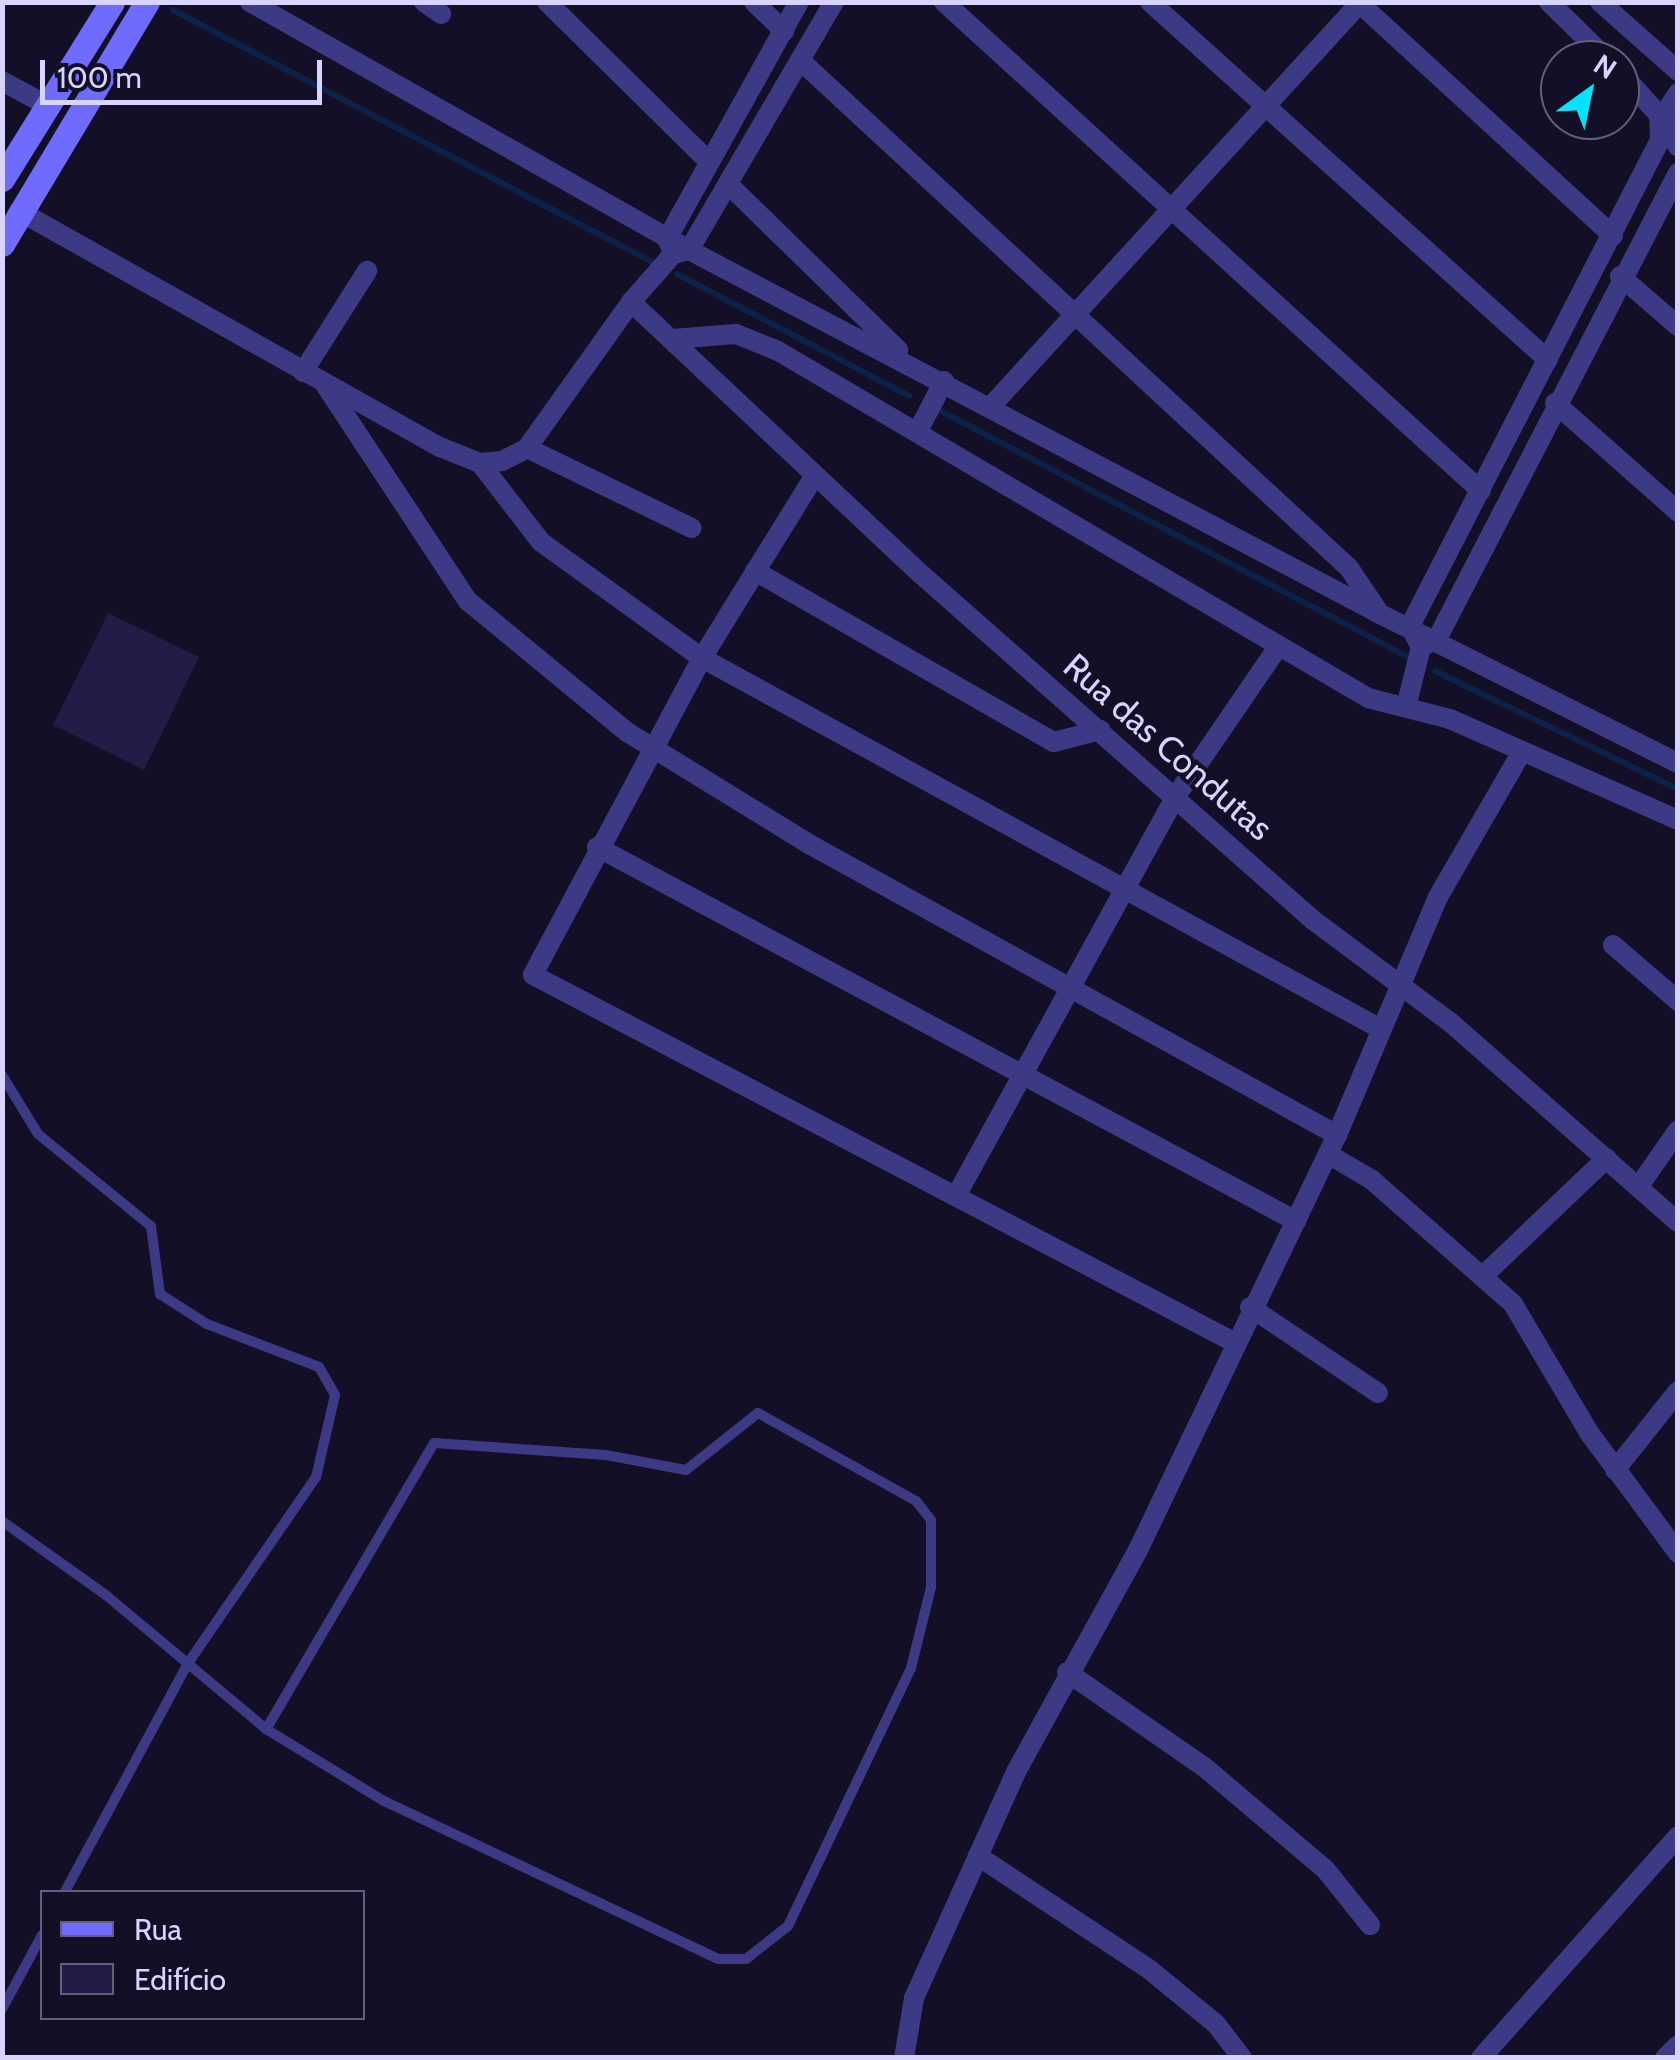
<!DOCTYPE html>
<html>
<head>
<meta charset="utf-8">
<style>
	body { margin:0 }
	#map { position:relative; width:1680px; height:2060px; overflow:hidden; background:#130f26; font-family:Cabin,sans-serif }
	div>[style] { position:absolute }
	.stream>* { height:6px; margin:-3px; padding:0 3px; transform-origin:3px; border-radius:3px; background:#0c2248 }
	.building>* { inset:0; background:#241b47 }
	.service>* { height:10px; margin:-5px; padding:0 5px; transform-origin:5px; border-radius:5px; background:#3d3a85 }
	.minor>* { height:20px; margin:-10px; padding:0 10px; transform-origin:10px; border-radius:10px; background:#3d3a85 }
	.secondary>* { height:25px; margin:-12.5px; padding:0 12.5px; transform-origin:12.5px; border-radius:12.5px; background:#6f6bff }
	span { translate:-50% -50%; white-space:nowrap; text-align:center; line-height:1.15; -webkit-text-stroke:8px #130f26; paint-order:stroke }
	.street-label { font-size:35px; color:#d9d4ff }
	.frame { position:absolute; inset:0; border:5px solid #d9d4ff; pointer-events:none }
	.legend { position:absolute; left:40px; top:1890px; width:325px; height:130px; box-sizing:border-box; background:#130f26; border:2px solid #625e7d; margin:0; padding:12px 18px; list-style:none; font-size:30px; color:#d9d4ff }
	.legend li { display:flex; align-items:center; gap:20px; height:50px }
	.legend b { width:50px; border:2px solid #625e7d }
	.north { position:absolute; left:1540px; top:40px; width:100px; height:100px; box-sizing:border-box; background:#130f26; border:2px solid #625e7d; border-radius:50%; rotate:33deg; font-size:28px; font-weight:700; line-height:40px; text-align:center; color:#d9d4ff }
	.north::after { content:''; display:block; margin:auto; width:35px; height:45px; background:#00e5ff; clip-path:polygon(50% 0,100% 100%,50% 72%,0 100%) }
	.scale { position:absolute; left:40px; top:60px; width:282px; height:45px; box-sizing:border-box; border:5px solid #d9d4ff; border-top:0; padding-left:12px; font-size:30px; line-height:35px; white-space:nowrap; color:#d9d4ff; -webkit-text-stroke:8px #130f26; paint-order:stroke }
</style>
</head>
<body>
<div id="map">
	<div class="stream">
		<i style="left:173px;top:10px;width:541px;rotate:27.75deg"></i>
		<i style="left:677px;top:274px;width:262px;rotate:27.7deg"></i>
		<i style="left:939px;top:410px;width:532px;rotate:27.77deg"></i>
		<i style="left:1435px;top:671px;width:270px;rotate:25.9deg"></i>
	</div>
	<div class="building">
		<i style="clip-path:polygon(108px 613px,199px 657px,144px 770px,53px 725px)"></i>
	</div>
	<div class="service">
		<i style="left:2px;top:1075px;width:69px;rotate:58.6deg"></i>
		<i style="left:38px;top:1134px;width:146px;rotate:39.2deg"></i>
		<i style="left:151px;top:1226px;width:69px;rotate:82.5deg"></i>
		<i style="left:160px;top:1294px;width:56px;rotate:32.6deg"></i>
		<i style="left:207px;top:1324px;width:120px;rotate:21deg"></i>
		<i style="left:319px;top:1367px;width:32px;rotate:60deg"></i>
		<i style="left:335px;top:1395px;width:84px;rotate:103deg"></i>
		<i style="left:316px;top:1477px;width:228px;rotate:124.5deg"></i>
		<i style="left:187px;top:1665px;width:258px;rotate:118.3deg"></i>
		<i style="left:2px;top:1521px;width:129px;rotate:35.5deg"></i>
		<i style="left:107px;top:1596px;width:207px;rotate:39.9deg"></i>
		<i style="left:266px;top:1729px;width:138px;rotate:31.4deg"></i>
		<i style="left:384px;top:1801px;width:370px;rotate:25.3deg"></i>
		<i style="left:719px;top:1959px;width:27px"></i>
		<i style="left:746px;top:1959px;width:53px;rotate:-38.2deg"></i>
		<i style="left:788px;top:1926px;width:286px;rotate:-64.5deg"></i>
		<i style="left:911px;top:1668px;width:83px;rotate:-76.1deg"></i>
		<i style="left:931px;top:1587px;width:67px;rotate:-90deg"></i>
		<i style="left:931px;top:1520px;width:24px;rotate:-128deg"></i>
		<i style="left:916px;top:1501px;width:181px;rotate:-150.9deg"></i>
		<i style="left:758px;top:1413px;width:92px;rotate:141.6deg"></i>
		<i style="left:686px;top:1470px;width:81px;rotate:-169.4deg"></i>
		<i style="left:606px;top:1455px;width:172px;rotate:-176deg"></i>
		<i style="left:434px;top:1443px;width:332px;rotate:120.4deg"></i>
		<i style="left:2px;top:2009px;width:84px;rotate:-61.6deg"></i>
	</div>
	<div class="minor">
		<i style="left:250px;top:2px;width:504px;rotate:29.46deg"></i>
		<i style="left:689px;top:250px;width:781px;rotate:27.78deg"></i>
		<i style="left:424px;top:2px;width:21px;rotate:35deg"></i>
		<i style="left:547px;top:2px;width:228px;rotate:44.6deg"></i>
		<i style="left:754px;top:2px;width:42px;rotate:44deg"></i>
		<i style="left:944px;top:2px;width:726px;rotate:42.32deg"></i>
		<i style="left:1150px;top:2px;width:535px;rotate:41.97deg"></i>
		<i style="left:1358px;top:2px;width:346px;rotate:42.5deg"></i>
		<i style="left:1549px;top:2px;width:83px;rotate:44.5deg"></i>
		<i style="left:1600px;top:2px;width:104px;rotate:41.5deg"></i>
		<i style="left:802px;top:62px;width:745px;rotate:42.77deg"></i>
		<i style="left:1349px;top:568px;width:55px;rotate:56deg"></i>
		<i style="left:1380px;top:614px;width:333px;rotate:26.6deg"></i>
		<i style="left:2px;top:81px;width:52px;rotate:28.5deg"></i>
		<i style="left:1678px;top:93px;width:27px;rotate:123deg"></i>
		<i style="left:1663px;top:116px;width:34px;rotate:64deg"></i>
		<i style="left:728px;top:184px;width:238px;rotate:44.3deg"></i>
		<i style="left:19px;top:211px;width:483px;rotate:29.3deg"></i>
		<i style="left:440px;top:447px;width:43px;rotate:21.8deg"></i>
		<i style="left:480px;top:463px;width:22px;rotate:-5deg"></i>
		<i style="left:502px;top:461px;width:28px;rotate:-27deg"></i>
		<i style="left:527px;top:448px;width:179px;rotate:-54.5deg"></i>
		<i style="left:631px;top:302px;width:64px;rotate:-48.8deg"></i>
		<i style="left:673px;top:254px;width:16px;rotate:-14deg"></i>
		<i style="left:689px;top:250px;width:287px;rotate:-59.7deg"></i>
		<i style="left:672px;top:250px;width:12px;rotate:-114deg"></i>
		<i style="left:667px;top:239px;width:271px;rotate:-60.9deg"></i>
		<i style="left:1620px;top:276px;width:77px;rotate:40.8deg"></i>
		<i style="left:631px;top:302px;width:399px;rotate:43.2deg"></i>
		<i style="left:922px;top:575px;width:521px;rotate:41.42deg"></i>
		<i style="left:1313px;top:920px;width:171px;rotate:36.7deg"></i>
		<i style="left:1450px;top:1022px;width:303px;rotate:41.3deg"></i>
		<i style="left:672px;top:339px;width:64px;rotate:-4.5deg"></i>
		<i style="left:736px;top:334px;width:45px;rotate:22deg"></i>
		<i style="left:778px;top:351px;width:684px;rotate:30.46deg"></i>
		<i style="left:1368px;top:698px;width:85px;rotate:14.4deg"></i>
		<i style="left:1450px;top:719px;width:249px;rotate:23.9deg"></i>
		<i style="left:303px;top:372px;width:120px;rotate:-57.6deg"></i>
		<i style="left:326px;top:386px;width:258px;rotate:56.6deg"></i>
		<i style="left:468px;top:601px;width:206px;rotate:39.5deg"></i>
		<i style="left:627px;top:732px;width:214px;rotate:31.6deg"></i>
		<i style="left:809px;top:844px;width:603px;rotate:28.86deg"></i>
		<i style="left:1555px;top:403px;width:164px;rotate:41.5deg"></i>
		<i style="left:993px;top:404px;width:542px;rotate:-47.54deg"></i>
		<i style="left:919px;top:429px;width:54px;rotate:-62.5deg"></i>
		<i style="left:527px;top:448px;width:183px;rotate:25.9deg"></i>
		<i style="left:480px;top:463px;width:100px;rotate:52.3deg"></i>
		<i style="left:541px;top:542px;width:198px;rotate:35.8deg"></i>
		<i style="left:702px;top:658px;width:772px;rotate:28.66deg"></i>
		<i style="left:815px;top:475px;width:215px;rotate:121.7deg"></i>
		<i style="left:702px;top:658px;width:359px;rotate:118.1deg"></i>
		<i style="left:533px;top:975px;width:789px;rotate:27.64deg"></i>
		<i style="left:755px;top:571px;width:344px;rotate:29.8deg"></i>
		<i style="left:1054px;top:742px;width:48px;rotate:-14.6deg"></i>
		<i style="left:1410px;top:626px;width:547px;rotate:-62.78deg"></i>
		<i style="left:1660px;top:140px;width:25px;rotate:-92deg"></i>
		<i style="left:1659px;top:115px;width:58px;rotate:-132.2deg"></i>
		<i style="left:1421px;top:647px;width:18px;rotate:-27deg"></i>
		<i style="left:1437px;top:639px;width:525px;rotate:-62.65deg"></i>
		<i style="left:1406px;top:707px;width:62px;rotate:-76deg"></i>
		<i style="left:1421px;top:647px;width:13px;rotate:-119deg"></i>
		<i style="left:597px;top:847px;width:793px;rotate:28.15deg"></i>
		<i style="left:1613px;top:945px;width:86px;rotate:40.7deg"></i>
		<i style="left:1328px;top:1154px;width:51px;rotate:30.6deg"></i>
		<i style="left:1372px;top:1180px;width:188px;rotate:41.3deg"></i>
		<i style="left:1513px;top:1304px;width:151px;rotate:59.4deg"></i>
		<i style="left:1590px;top:1434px;width:148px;rotate:53.5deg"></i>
		<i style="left:1639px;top:1186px;width:68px;rotate:-55.1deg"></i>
		<i style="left:956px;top:1196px;width:457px;rotate:-61.2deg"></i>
		<i style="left:1176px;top:796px;width:177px;rotate:-55.6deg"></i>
		<i style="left:1485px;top:1274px;width:168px;rotate:-43.6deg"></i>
		<i style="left:1250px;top:1307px;width:154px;rotate:33.9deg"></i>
		<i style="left:1615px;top:1470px;width:101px;rotate:-51.4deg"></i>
		<i style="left:1067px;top:1672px;width:165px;rotate:34.7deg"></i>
		<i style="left:1203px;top:1766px;width:160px;rotate:40.2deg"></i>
		<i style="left:1325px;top:1869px;width:72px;rotate:51.2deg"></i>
		<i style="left:978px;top:1856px;width:206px;rotate:33.5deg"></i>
		<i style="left:1150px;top:1970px;width:85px;rotate:39.3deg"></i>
		<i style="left:1216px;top:2024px;width:43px;rotate:52.6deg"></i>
		<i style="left:904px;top:2058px;width:61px;rotate:-80.5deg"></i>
		<i style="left:914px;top:1998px;width:248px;rotate:-65.7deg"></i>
		<i style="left:1016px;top:1772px;width:256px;rotate:-61.2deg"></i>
		<i style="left:1139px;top:1548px;width:458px;rotate:-64.4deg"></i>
		<i style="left:1337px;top:1135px;width:259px;rotate:-67deg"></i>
		<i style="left:1438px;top:897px;width:166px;rotate:-60deg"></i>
		<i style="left:1481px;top:2058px;width:297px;rotate:-48.4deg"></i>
		<i style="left:1665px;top:2058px;width:18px;rotate:-45deg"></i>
	</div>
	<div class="secondary">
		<i style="left:2px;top:179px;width:208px;rotate:-58.1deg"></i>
		<i style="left:2px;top:244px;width:282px;rotate:-59.1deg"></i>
	</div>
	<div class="street-label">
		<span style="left:1168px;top:747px;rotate:41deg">Rua das Condutas</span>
	</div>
	<div class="frame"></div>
	<ul class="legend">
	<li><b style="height:12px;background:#6f6bff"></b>Rua</li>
	<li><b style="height:28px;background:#241b47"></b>Edifício</li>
	</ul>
	<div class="north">N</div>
	<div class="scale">100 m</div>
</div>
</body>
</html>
